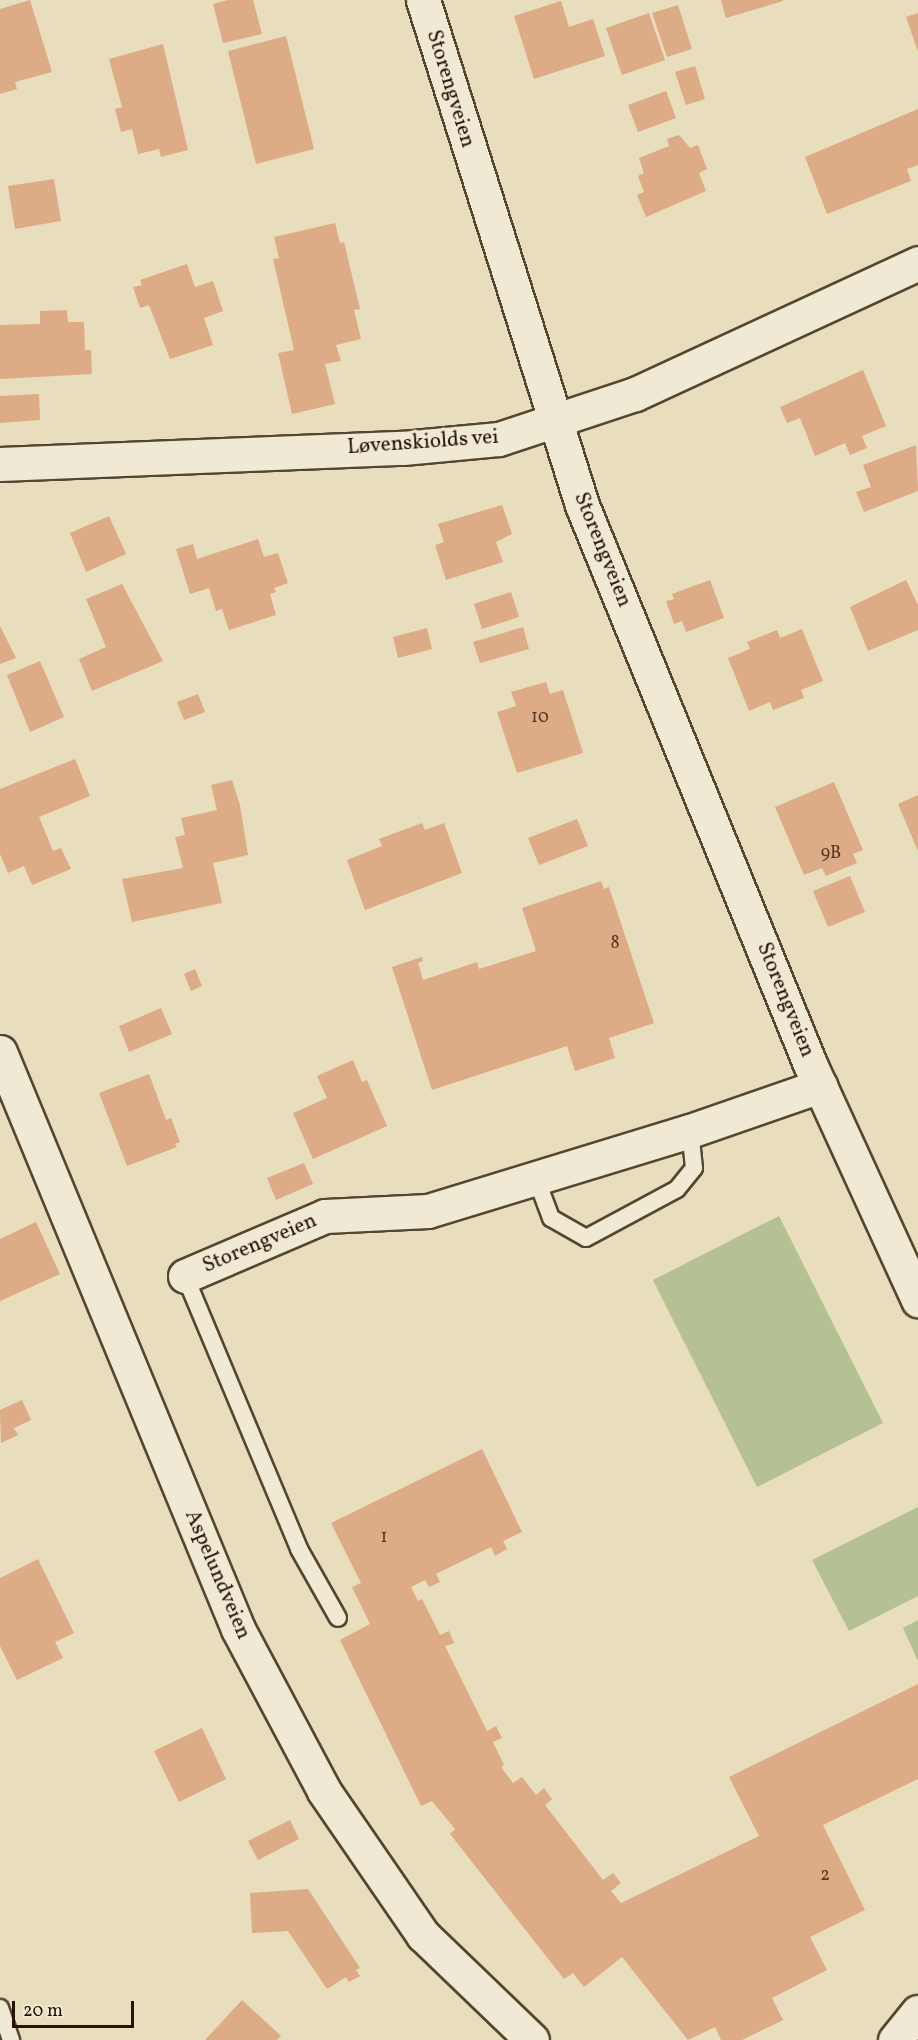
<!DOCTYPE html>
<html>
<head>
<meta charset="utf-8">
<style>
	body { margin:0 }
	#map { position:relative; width:918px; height:2040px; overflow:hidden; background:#e8ddbd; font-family:Vollkorn,serif }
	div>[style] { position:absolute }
	.green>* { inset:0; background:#b5c192 }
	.building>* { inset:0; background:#ddab86 }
	.roads { filter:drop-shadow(2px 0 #54462f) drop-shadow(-2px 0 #54462f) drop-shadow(0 2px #54462f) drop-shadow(0 -2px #54462f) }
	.lane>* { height:16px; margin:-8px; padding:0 8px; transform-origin:8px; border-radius:8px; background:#f0e9d4 }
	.street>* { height:33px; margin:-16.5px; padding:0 16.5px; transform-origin:16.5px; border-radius:16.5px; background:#f0e9d4 }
	.secondary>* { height:33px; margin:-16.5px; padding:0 16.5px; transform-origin:16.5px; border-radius:16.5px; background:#f0e9d4 }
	span { translate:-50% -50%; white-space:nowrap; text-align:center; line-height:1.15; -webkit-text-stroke:6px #f0e9d4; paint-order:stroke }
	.number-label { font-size:18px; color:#523922 }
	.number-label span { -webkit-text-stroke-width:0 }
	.street-label { font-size:21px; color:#231300 }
	.scale { position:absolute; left:12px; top:2001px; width:122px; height:27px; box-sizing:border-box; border:3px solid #231300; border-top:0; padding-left:8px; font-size:18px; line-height:21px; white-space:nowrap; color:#231300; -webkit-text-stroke:4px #f0e9d4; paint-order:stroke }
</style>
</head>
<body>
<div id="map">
	<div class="green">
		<i style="clip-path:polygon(779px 1216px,883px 1423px,757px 1487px,653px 1280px)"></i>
		<i style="clip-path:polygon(918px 1507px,918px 1596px,849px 1631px,812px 1560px)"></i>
		<i style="clip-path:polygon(918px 1620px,918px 1661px,903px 1628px)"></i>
	</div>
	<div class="building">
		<i style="clip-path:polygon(30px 0,52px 72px,15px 82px,17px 89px,0 94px,0 9px)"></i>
		<i style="clip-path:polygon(228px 0,253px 0,262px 34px,223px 43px,213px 4px)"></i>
		<i style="clip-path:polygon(721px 0,783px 0,783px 1px,726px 18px)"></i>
		<i style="clip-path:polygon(561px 1px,569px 27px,593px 19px,605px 56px,534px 79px,514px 16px)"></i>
		<i style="clip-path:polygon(678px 5px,692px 49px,667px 57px,652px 13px)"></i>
		<i style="clip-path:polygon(649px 13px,665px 60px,622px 75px,606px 28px)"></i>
		<i style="clip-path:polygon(918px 13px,918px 52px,906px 17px)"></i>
		<i style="clip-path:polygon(286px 36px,314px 149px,256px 164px,228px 51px)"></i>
		<i style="clip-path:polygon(163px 44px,188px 150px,161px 157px,159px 149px,138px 154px,132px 129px,121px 132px,115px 109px,122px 107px,109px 59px)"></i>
		<i style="clip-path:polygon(695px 66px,705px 99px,686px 105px,675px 72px)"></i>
		<i style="clip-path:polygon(666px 91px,676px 118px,638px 132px,628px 105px)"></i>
		<i style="clip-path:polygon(918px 109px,918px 165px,907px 169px,911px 181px,827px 214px,805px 157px)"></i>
		<i style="clip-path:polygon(679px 135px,690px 148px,698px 145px,707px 169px,699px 173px,706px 191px,646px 217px,637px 195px,644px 192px,638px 176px,644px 173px,639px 158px,669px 146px,667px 139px)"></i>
		<i style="clip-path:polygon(54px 179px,61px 221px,15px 229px,8px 186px)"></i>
		<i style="clip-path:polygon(335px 223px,340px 243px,344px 242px,360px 309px,354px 310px,361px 339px,336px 345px,341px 361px,325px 364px,335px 404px,292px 414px,278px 353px,294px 350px,273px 259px,279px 258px,274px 237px)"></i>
		<i style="clip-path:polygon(187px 264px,195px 287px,213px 281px,223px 311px,204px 318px,213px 345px,170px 359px,149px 305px,140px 308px,133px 287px,142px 285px,140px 280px)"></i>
		<i style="clip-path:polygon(67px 310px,68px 322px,84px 322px,85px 350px,91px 350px,92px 374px,0 379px,0 325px,40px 324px,40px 311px)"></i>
		<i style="clip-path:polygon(863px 370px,886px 426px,862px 436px,867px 448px,850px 455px,845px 443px,815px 456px,800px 418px,787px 423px,780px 407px)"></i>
		<i style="clip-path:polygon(39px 394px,40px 420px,0 423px,0 396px)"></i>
		<i style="clip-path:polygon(916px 445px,918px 491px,864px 512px,856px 492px,871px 487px,863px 465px)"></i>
		<i style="clip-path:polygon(502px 505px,512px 534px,496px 542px,503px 562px,446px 580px,435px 545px,444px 542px,438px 524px)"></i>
		<i style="clip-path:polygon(109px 516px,126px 554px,86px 572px,70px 533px)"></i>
		<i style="clip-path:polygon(258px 539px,264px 557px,278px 553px,288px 583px,274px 588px,276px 592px,270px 594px,276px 615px,229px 630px,222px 609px,216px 611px,209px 588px,190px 594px,176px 549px,193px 544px,197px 559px)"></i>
		<i style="clip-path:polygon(710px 580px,724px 618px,686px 632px,682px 621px,674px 624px,666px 601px,674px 599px,672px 594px)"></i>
		<i style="clip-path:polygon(906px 580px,918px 605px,918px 630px,868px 651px,850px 607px)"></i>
		<i style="clip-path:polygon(122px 584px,163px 661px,92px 691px,79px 659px,106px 647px,86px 599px)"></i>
		<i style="clip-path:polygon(511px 592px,519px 617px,482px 629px,474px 604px)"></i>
		<i style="clip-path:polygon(0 626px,16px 658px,0 664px)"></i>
		<i style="clip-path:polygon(523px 627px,529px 649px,480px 663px,473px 642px)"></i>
		<i style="clip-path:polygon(427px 628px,432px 649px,398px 658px,393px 637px)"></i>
		<i style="clip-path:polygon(802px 629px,823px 681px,801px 690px,804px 698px,773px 710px,770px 702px,749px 711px,728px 658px,750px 649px,747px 642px,777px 630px,780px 638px)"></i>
		<i style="clip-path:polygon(40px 661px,64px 717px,30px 732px,7px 675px)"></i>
		<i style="clip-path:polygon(546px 682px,550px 694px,563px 690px,583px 753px,517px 773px,497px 712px,516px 706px,511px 692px)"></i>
		<i style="clip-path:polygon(198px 694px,205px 712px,184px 720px,177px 702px)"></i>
		<i style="clip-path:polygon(75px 759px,90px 796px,39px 817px,53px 851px,61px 848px,71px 869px,32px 885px,24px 866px,8px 873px,0 854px,0 789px)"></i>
		<i style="clip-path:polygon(232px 780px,240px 805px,248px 855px,213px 863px,222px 903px,132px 922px,122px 879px,183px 868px,175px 837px,185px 835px,181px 818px,217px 810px,211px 785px)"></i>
		<i style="clip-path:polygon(834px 782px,863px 850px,853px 854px,857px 863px,826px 876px,822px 868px,804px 875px,775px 807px)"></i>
		<i style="clip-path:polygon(918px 795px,918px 851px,898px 804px)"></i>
		<i style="clip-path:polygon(577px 819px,588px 846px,539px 865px,528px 838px)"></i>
		<i style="clip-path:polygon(422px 823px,425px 830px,444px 823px,462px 873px,365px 910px,347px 860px,382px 846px,379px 839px)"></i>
		<i style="clip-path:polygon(850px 876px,865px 912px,828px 927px,813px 891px)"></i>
		<i style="clip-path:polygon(601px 881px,604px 889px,609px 887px,654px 1023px,609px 1038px,615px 1058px,575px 1071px,567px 1046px,432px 1090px,392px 967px,422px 957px,423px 961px,418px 963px,423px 980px,477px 962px,479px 969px,536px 951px,522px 908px)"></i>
		<i style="clip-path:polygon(195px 969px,202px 986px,191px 991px,184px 974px)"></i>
		<i style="clip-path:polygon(161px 1008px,172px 1034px,129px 1052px,119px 1026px)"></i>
		<i style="clip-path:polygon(353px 1060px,362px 1082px,367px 1080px,387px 1126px,313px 1159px,293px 1113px,327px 1098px,317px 1076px)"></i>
		<i style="clip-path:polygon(149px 1074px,166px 1120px,171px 1118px,180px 1142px,175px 1144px,177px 1147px,127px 1166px,99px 1093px)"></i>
		<i style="clip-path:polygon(304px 1163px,313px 1184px,276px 1200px,267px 1178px)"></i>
		<i style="clip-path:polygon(36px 1222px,60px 1274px,0 1301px,0 1239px)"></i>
		<i style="clip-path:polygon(22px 1400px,31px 1420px,14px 1428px,18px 1435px,1px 1443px,0 1410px)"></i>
		<i style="clip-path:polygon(482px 1449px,522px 1532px,503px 1541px,507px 1549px,495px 1556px,491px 1547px,436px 1574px,440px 1582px,429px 1587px,425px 1580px,411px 1587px,418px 1601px,422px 1599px,440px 1635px,449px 1631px,454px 1643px,445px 1646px,487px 1731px,496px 1726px,502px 1738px,493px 1742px,504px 1765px,501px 1767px,513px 1783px,522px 1777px,536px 1795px,544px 1788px,552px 1799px,545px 1805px,603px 1880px,613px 1873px,621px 1883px,611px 1891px,621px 1903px,759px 1836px,729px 1777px,918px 1684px,918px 1779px,823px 1825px,865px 1910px,810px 1937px,827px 1970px,772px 1998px,783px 2020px,742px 2040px,721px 2040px,715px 2027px,688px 2040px,622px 1957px,584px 1987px,573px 1973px,564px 1979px,450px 1834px,455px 1829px,432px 1801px,421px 1806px,340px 1640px,370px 1624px,352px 1587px,361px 1583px,331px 1523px)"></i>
		<i style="clip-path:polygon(38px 1559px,74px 1633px,55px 1642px,63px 1658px,17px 1680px,0 1646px,0 1578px)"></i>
		<i style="clip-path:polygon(202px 1728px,226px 1779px,179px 1802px,154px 1751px)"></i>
		<i style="clip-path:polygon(290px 1820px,299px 1839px,258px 1860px,248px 1841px)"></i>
		<i style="clip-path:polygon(308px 1889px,360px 1968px,356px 1970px,360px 1976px,349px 1982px,346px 1977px,327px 1989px,288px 1931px,252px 1933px,250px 1893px)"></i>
		<i style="clip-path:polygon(242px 2000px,281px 2036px,277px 2040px,205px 2040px)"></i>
	</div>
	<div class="roads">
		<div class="lane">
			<i style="left:536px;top:1178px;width:43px;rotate:69.4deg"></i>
			<i style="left:551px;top:1218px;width:40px;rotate:29.7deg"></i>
			<i style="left:586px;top:1238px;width:103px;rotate:-28.3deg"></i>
			<i style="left:677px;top:1189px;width:27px;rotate:-51deg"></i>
			<i style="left:694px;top:1168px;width:37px;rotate:-96deg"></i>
			<i style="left:185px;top:1276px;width:296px;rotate:67.3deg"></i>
			<i style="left:299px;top:1549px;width:79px;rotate:60.5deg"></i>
			<i style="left:0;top:2008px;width:34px;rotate:71deg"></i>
		</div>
		<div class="street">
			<i style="left:0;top:464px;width:403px;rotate:-2.3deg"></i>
			<i style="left:403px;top:448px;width:96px;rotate:-5.4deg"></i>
			<i style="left:499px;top:439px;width:143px;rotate:-18.3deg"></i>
			<i style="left:635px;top:394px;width:312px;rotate:-24.8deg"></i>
			<i style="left:0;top:1052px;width:624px;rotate:67.58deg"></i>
			<i style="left:238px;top:1629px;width:183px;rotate:62deg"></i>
			<i style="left:324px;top:1791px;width:175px;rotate:55.5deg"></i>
			<i style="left:423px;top:1935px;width:151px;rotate:43.9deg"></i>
			<i style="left:185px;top:1276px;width:152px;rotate:-23.2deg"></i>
			<i style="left:325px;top:1216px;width:103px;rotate:-2.8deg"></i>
			<i style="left:428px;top:1211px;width:274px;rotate:-17deg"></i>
			<i style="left:690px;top:1131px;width:138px;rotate:-19.1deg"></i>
		</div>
		<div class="secondary">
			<i style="left:423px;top:0;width:529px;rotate:72.52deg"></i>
			<i style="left:582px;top:505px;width:604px;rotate:67.81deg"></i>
			<i style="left:810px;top:1064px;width:260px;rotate:65.4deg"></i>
			<i style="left:895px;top:2040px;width:36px;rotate:-51deg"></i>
		</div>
	</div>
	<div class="number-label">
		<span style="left:540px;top:718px">10</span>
		<span style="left:831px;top:854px">9B</span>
		<span style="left:615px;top:944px">8</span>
		<span style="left:384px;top:1538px">1</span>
		<span style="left:825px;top:1876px">2</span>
	</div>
	<div class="street-label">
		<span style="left:450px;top:89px;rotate:73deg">Storengveien</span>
		<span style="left:423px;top:443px;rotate:-4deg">Løvenskiolds vei</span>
		<span style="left:602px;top:550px;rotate:68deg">Storengveien</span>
		<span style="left:785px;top:1000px;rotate:68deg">Storengveien</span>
		<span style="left:260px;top:1244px;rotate:-23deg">Storengveien</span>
		<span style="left:217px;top:1575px;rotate:67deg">Aspelundveien</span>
	</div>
	<div class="scale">20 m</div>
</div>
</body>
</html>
